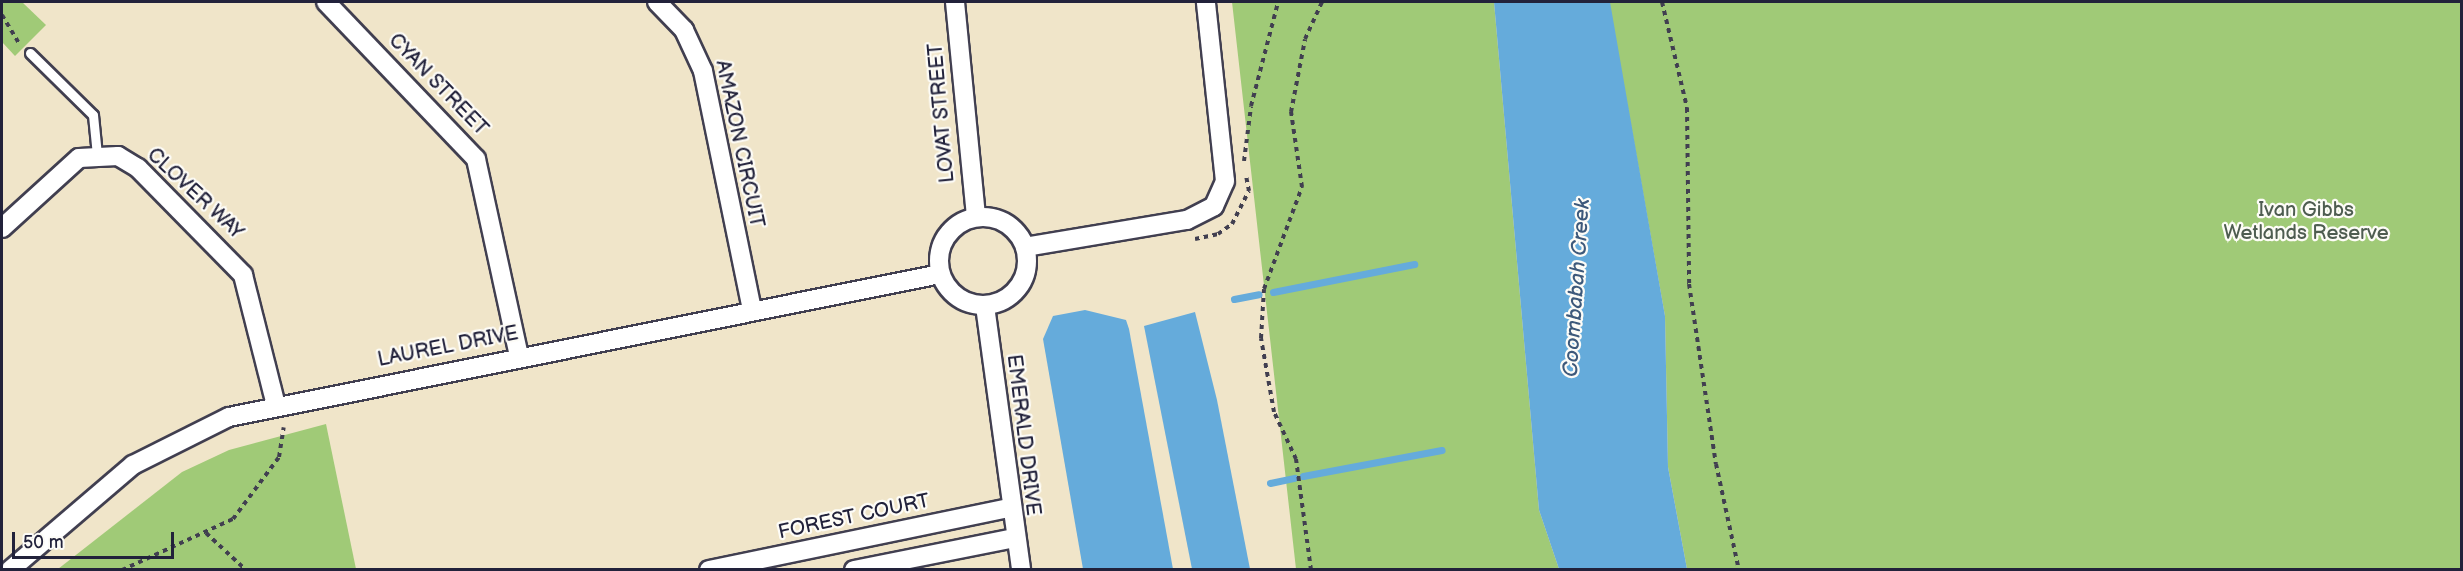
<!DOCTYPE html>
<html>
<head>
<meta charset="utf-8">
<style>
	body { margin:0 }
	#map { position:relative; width:2463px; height:571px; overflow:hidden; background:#f0e5c9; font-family:"Balsamiq Sans",sans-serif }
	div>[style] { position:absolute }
	.green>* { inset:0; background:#a0ca77 }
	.water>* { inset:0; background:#65abdb }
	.stream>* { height:7px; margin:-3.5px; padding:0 3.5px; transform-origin:3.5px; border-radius:3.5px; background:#65abdb }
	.path>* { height:4px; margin-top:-2px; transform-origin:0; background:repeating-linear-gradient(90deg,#413f50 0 4.5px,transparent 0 9px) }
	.roads { filter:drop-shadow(2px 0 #413f50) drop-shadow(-2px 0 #413f50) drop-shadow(0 2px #413f50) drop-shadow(0 -2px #413f50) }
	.lane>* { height:9px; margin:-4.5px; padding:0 4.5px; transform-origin:4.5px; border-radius:4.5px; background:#fff }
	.street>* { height:18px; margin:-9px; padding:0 9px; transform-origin:9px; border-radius:9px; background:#fff }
	.street>.ring { margin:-9px; padding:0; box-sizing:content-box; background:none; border:18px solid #fff; border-radius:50% }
	span { translate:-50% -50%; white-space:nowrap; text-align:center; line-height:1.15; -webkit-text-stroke:4.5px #fdfcf7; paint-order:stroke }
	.street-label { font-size:20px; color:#22223b }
	.park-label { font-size:20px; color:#4e5d50 }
	.water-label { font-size:21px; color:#3d597b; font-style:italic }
	.frame { position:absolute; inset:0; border:3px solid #22223b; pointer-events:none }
	.scale { position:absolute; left:12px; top:532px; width:162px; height:27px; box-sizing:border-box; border:3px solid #22223b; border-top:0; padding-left:8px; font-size:18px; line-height:21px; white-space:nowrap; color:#22223b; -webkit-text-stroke:4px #fdfcf7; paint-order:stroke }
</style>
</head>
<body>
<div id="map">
	<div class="green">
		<i style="clip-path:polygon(2px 2px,22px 2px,46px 25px,15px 56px,2px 42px)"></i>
		<i style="clip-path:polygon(1232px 2px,1494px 2px,1539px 510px,1559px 569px,1296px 569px)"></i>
		<i style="clip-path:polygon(1609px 2px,2461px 2px,2461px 569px,1687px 569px,1668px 467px,1665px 316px)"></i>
		<i style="clip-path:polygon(326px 424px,356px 569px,58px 569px,182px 472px,229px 450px)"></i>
	</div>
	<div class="water">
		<i style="clip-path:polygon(1494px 2px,1610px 2px,1665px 316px,1668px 467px,1687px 569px,1559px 569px,1539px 510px)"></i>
		<i style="clip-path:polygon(1085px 310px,1126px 320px,1129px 329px,1173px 569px,1083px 569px,1043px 339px,1053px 316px)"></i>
		<i style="clip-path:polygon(1195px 312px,1217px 400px,1250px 569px,1192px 569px,1144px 326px)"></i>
	</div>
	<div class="stream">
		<i style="left:1273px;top:292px;width:144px;rotate:-11.2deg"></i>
		<i style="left:1234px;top:299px;width:25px;rotate:-11deg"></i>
		<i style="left:1303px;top:476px;width:141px;rotate:-10.6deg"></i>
		<i style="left:1270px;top:483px;width:25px;rotate:-12deg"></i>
	</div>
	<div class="path">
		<i style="left:1662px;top:2px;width:109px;rotate:76.7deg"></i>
		<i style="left:1687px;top:108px;width:176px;rotate:89.3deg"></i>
		<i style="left:1689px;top:284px;width:182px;rotate:81.5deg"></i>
		<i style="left:1716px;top:464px;width:108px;rotate:77.8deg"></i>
		<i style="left:2px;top:15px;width:35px;rotate:59deg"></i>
		<i style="left:1244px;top:161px;width:55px;rotate:-82.7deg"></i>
		<i style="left:1251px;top:106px;width:107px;rotate:-75.4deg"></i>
		<i style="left:1195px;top:239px;width:24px;rotate:-12deg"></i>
		<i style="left:1218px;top:234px;width:17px;rotate:-36deg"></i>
		<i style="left:1232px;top:224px;width:37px;rotate:-63deg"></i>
		<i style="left:1249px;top:191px;width:16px;rotate:-101deg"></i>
		<i style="left:206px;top:533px;width:54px;rotate:42.8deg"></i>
		<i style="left:122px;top:570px;width:122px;rotate:-24.7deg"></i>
		<i style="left:233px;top:519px;width:77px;rotate:-53.4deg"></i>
		<i style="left:279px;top:457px;width:30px;rotate:-81deg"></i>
		<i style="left:1311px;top:570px;width:112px;rotate:-97.7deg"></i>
		<i style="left:1296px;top:459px;width:52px;rotate:-115.1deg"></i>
		<i style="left:1274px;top:412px;width:75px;rotate:-100deg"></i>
		<i style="left:1261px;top:338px;width:49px;rotate:-86.5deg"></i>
		<i style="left:1264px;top:289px;width:109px;rotate:-69.6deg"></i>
		<i style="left:1302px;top:187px;width:76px;rotate:-98.3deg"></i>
		<i style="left:1291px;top:112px;width:74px;rotate:-79.1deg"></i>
		<i style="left:1305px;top:39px;width:41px;rotate:-65.3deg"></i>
	</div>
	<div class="roads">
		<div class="lane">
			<i style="left:30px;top:53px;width:88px;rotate:44.5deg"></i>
			<i style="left:93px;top:115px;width:40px;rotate:84.3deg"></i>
		</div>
		<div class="street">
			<i style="left:326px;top:2px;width:217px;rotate:46.3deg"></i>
			<i style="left:476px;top:159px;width:202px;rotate:77.7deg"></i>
			<i style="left:657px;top:2px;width:39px;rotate:46deg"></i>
			<i style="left:684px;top:30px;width:45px;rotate:65.1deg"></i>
			<i style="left:703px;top:71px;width:243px;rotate:78.4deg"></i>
			<i style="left:955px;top:2px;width:216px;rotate:84.4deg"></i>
			<i class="ring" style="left:939px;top:217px;width:70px;height:70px"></i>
			<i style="left:2px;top:228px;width:104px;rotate:-42.3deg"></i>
			<i style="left:79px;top:158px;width:39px;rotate:-3deg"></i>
			<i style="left:118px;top:156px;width:23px;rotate:31deg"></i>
			<i style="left:138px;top:168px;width:150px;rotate:45.5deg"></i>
			<i style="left:243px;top:275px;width:134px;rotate:75.8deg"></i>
			<i style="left:1025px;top:247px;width:164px;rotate:-9.5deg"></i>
			<i style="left:1187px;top:220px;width:30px;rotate:-27deg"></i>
			<i style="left:1214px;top:206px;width:27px;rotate:-66deg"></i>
			<i style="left:1225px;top:181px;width:180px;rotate:-96.1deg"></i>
			<i style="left:985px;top:306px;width:266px;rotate:82.2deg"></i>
			<i style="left:10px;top:570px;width:162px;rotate:-40.5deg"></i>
			<i style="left:133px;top:465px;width:107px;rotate:-26.6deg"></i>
			<i style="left:229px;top:417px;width:725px;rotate:-11.37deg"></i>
			<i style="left:709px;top:570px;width:306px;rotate:-11.7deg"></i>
			<i style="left:854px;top:570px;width:163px;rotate:-11.3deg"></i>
		</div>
	</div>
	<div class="street-label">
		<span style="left:438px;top:85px;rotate:46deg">CYAN STREET</span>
		<span style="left:942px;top:113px;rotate:-95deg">LOVAT STREET</span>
		<span style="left:739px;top:144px;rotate:78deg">AMAZON CIRCUIT</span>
		<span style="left:195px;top:194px;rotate:43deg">CLOVER WAY</span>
		<span style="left:448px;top:347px;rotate:-11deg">LAUREL DRIVE</span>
		<span style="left:1023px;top:435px;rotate:83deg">EMERALD DRIVE</span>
		<span style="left:854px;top:517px;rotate:-12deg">FOREST COURT</span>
	</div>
	<div class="park-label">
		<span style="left:2306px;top:222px">Ivan Gibbs<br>Wetlands Reserve</span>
	</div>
	<div class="water-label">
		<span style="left:1577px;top:288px;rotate:-86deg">Coombabah Creek</span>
	</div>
	<div class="frame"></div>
	<div class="scale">50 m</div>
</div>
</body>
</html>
